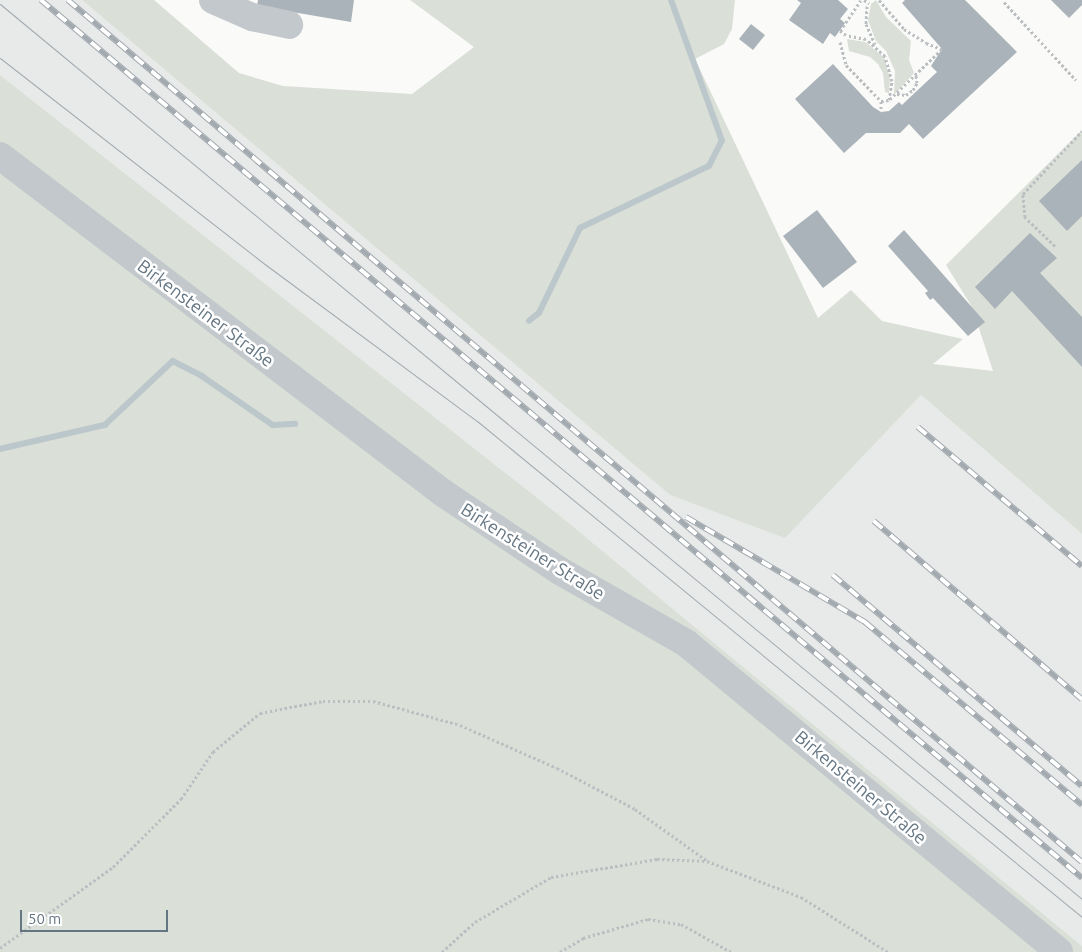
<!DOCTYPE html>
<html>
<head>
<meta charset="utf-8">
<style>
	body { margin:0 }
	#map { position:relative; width:1082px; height:952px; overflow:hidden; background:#fafaf8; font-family:Ubuntu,sans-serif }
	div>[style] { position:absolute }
	.built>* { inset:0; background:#e8e9e9 }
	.green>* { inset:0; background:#dadfd7 }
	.stream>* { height:5.5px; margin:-2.75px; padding:0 2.75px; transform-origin:2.75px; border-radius:2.75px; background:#bbc7cb }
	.building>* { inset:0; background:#aab3b9 }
	.path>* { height:3px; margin-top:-1.5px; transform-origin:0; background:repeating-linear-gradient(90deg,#bbbfc2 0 2.5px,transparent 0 5px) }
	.minor>* { height:28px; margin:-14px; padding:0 14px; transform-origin:14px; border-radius:14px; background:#c3c8cc }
	.tram>* { height:1px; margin:-0.5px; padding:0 0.5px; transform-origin:0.5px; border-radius:0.5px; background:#a2aab0 }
	.rail>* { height:5.5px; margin-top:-2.75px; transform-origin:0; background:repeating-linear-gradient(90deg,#fff 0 11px,#a2aab0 0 22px); box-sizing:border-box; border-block:1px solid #a2aab0 }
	span { translate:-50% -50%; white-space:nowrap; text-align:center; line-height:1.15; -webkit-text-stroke:5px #fff; paint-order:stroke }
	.street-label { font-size:18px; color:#657683 }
	.scale { position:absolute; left:20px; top:910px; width:148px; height:22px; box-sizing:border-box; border:2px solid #657683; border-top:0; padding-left:6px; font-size:15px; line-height:18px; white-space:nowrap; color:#657683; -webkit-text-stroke:4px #fff; paint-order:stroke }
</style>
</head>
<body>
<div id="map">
	<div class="built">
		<i style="clip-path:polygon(0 0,82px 0,670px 495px,785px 537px,921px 395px,1082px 534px,1082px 946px,559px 515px,0 75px)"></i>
	</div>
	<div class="green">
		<i style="clip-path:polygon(82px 0,154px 0,239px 73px,283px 86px,412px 94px,474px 47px,410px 0,735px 0,732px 29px,724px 44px,695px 59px,818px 318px,851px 290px,882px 321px,963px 339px,933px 364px,993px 371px,972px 307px,946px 265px,1082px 130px,1082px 534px,921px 395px,785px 538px,670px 495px)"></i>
		<i style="clip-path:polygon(876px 0,886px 17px,911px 41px,909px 60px,914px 73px,894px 95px,895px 71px,886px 51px,876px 41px,868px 20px,871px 4px)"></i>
		<i style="clip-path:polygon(847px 39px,865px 42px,884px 57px,890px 78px,889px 93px,885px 92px,883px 73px,878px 64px,870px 57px,849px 51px)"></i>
		<i style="clip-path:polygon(0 75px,559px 515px,1082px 946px,1082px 952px,0 952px)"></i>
	</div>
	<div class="stream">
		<i style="left:529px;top:321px;width:13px;rotate:-39deg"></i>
		<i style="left:539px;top:313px;width:94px;rotate:-64.2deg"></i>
		<i style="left:580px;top:228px;width:143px;rotate:-25.7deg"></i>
		<i style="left:709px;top:166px;width:28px;rotate:-63deg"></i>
		<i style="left:722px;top:141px;width:150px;rotate:-109.9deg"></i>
		<i style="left:0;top:449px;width:108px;rotate:-12.9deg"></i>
		<i style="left:105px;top:425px;width:93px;rotate:-43.3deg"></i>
		<i style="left:173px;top:361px;width:33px;rotate:27deg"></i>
		<i style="left:202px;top:376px;width:86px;rotate:34.6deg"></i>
		<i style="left:273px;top:425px;width:22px;rotate:-3deg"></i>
	</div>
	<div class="building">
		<i style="clip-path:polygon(258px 0,354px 0,351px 22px,257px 6px)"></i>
		<i style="clip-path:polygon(797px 0,838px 0,848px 9px,840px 19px,845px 23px,835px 37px,830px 33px,823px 44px,789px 20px,801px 3px)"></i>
		<i style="clip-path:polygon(905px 0,965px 0,1017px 52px,923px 139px,909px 124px,900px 133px,866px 133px,844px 153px,795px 99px,833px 64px,873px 107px,881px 112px,889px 111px,899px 102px,902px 105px,905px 102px,937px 72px,931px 66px,942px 49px,902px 3px)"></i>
		<i style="clip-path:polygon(1051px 0,1082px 0,1082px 5px,1069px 18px)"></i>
		<i style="clip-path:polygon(751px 24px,765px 35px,753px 50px,739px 39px)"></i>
		<i style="clip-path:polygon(1082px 160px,1082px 216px,1067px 231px,1039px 201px)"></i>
		<i style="clip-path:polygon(817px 210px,857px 262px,823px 288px,783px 236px)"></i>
		<i style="clip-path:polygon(904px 230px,985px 322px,968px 336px,933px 298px,930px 300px,925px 293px,928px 291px,888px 246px)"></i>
		<i style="clip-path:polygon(1030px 233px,1057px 258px,1040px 273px,1082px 317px,1082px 367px,1012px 291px,995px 309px,975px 287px)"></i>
	</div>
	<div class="path">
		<i style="left:864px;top:0;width:6px;rotate:31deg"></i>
		<i style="left:879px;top:0;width:38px;rotate:49deg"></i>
		<i style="left:904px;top:29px;width:26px;rotate:32deg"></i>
		<i style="left:926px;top:43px;width:17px;rotate:21deg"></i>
		<i style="left:942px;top:49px;width:72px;rotate:136.1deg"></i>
		<i style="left:1004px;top:2px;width:106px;rotate:47.3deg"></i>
		<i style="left:867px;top:6px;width:18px;rotate:93deg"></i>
		<i style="left:866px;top:24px;width:22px;rotate:66deg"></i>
		<i style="left:840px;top:42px;width:24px;rotate:75deg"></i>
		<i style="left:846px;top:65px;width:50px;rotate:45.8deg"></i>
		<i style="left:881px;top:101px;width:8px;rotate:-7deg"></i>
		<i style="left:889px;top:100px;width:19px;rotate:-81deg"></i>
		<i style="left:892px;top:81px;width:26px;rotate:-106deg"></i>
		<i style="left:885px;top:56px;width:25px;rotate:-138deg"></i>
		<i style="left:866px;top:39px;width:20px;rotate:-169deg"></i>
		<i style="left:846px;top:35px;width:7px;rotate:-146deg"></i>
		<i style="left:840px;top:31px;width:37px;rotate:-56deg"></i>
		<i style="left:897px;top:94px;width:9px;rotate:6deg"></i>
		<i style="left:906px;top:95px;width:9px;rotate:-36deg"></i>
		<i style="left:913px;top:90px;width:8px;rotate:-60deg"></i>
		<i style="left:917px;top:83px;width:8px;rotate:-97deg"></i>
		<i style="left:881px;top:101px;width:11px;rotate:90deg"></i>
		<i style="left:1055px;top:246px;width:42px;rotate:-136deg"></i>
		<i style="left:1025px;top:217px;width:23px;rotate:-95deg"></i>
		<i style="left:1023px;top:194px;width:86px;rotate:-46.9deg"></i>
		<i style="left:0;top:948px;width:139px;rotate:-35.6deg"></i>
		<i style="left:113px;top:867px;width:96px;rotate:-45deg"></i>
		<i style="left:181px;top:799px;width:57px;rotate:-55.8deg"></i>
		<i style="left:213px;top:752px;width:61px;rotate:-39.7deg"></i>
		<i style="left:260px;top:713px;width:64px;rotate:-10.8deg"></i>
		<i style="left:323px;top:701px;width:50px"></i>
		<i style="left:373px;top:701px;width:90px;rotate:15.4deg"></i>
		<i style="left:460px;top:725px;width:106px;rotate:23.9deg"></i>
		<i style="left:557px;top:768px;width:88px;rotate:27.7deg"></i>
		<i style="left:635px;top:809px;width:89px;rotate:35.8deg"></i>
		<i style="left:707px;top:861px;width:101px;rotate:21deg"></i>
		<i style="left:801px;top:897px;width:103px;rotate:32.3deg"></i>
		<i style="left:442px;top:952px;width:45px;rotate:-42.3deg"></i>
		<i style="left:475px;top:922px;width:88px;rotate:-30.6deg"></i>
		<i style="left:551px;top:877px;width:108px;rotate:-9.6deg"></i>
		<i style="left:657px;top:859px;width:49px;rotate:2.3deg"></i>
		<i style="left:560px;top:952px;width:27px;rotate:-31deg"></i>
		<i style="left:583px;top:938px;width:68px;rotate:-16.3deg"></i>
		<i style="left:648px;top:919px;width:33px;rotate:9deg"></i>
		<i style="left:681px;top:924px;width:57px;rotate:29.2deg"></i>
	</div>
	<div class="minor">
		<i style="left:213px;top:0;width:43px;rotate:23.6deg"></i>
		<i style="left:252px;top:17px;width:38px;rotate:12deg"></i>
		<i style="left:0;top:156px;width:557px;rotate:37.26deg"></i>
		<i style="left:443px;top:493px;width:141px;rotate:33.7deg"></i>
		<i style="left:560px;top:571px;width:145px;rotate:29.7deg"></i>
		<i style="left:686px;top:643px;width:484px;rotate:39.6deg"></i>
	</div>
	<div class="tram">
		<i style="left:0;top:4px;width:1404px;rotate:39.6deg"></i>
		<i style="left:0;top:58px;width:337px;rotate:37.9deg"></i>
		<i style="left:266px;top:265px;width:262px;rotate:36.5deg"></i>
		<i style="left:477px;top:421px;width:782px;rotate:39.35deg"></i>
	</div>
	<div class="rail">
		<i style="left:41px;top:0;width:1362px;rotate:40.14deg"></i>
		<i style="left:68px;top:0;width:1331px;rotate:40.37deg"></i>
		<i style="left:918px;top:427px;width:215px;rotate:40.3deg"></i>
		<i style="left:686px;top:517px;width:208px;rotate:30.4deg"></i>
		<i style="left:865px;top:622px;width:284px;rotate:40.1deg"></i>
		<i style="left:874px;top:521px;width:274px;rotate:40.6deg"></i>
		<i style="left:833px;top:575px;width:326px;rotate:40.3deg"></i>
	</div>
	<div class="street-label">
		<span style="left:206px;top:313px;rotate:37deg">Birkensteiner Straße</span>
		<span style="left:533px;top:551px;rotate:32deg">Birkensteiner Straße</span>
		<span style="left:861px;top:787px;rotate:40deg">Birkensteiner Straße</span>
	</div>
	<div class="scale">50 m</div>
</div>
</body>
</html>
